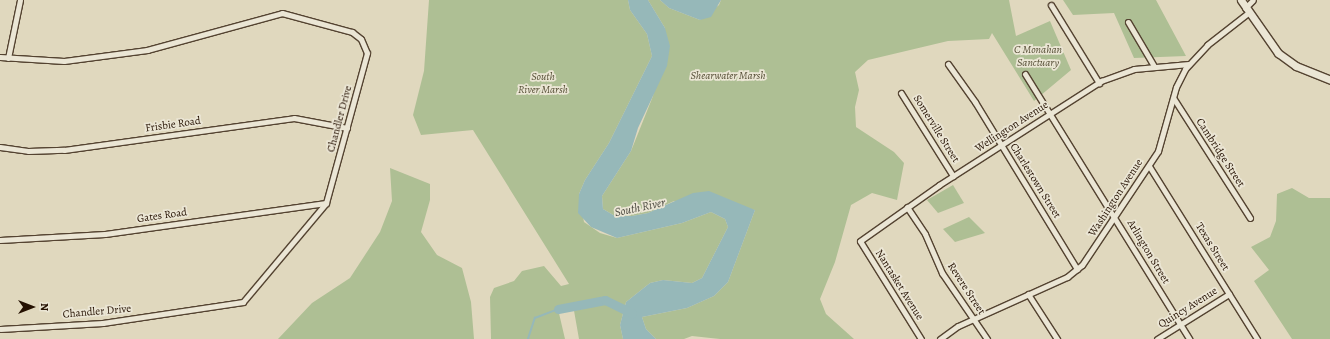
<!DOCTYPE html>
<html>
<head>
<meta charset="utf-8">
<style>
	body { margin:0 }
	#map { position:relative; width:1330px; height:339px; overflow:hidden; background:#e0d8be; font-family:Alegreya,serif }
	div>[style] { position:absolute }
	.green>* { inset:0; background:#aebf94 }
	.water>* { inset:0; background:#96b8b9 }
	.stream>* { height:1.5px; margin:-0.75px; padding:0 0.75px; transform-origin:0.75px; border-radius:0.75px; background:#96b8b9 }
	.river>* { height:9px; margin:-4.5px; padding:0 4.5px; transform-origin:4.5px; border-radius:4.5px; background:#96b8b9 }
	.roads { filter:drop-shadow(1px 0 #544331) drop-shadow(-1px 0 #544331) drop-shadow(0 1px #544331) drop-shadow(0 -1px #544331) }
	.street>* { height:5px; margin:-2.5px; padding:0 2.5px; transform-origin:2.5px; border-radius:2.5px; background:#ebe6d5 }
	.secondary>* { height:7px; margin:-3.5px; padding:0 3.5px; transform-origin:3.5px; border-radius:3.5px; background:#ebe6d5 }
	span { translate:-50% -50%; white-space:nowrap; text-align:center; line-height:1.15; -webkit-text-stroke:3.5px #ebe6d5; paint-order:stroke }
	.park-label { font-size:11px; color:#554e35; font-style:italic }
	.street-label { font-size:11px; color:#251102 }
	.water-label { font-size:12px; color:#4d4b42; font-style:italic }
	.north { position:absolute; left:12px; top:287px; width:40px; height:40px; -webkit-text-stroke:3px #ebe6d5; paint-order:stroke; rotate:90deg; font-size:11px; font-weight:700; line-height:16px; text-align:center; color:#251102 }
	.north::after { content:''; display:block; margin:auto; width:14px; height:18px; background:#251102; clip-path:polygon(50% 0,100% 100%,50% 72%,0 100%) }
</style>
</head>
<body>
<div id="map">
	<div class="green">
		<i style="clip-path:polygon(429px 0,628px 0,630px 10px,647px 34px,652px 56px,609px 143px,585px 180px,579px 194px,584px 222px,600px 233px,617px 238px,682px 223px,711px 212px,725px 219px,728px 227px,702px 278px,692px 283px,663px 280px,650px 283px,626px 302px,620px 325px,623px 339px,579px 339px,573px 305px,558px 309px,565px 339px,491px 339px,490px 297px,494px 288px,514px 281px,522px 271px,544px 266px,561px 286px,569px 284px,473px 130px,421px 135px,413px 115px,424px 71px)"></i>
		<i style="clip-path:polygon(648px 0,660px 0,669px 8px,700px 20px,719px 5px,721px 0,1009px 0,1016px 36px,1050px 21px,1071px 70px,1034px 101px,992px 33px,989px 39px,948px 41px,868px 60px,855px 72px,859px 90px,855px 107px,856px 127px,894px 152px,904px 163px,897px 200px,872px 193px,851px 205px,835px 262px,820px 299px,826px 314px,854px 339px,720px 339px,692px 336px,684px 339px,656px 339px,646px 329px,642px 317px,687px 308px,714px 296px,728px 282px,755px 210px,674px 201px,648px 213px,632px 216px,615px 216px,603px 209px,602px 196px,631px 151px,653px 96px,665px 28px)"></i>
		<i style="clip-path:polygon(1063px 0,1156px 0,1186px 56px,1134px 58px,1114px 13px,1073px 15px)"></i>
		<i style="clip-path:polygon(390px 168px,430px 184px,430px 200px,421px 232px,437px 255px,462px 268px,471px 302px,474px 339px,278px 339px,312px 303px,350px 278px,380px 232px,392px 201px)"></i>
		<i style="clip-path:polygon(953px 185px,964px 203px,938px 213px,927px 200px)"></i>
		<i style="clip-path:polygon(1292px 188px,1309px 198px,1330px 198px,1330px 339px,1292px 339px,1254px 281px,1269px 270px,1251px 247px,1270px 237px,1276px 221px,1277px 194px)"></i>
		<i style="clip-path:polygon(969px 217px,985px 233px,955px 242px,943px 229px)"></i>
	</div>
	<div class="water">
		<i style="clip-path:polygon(628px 0,648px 0,665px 28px,670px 46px,667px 66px,638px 128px,631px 151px,602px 196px,603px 209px,615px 216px,632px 216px,648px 213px,693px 193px,709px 191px,755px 210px,728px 282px,714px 296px,687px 308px,642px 317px,646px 329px,656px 339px,623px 339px,620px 325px,626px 302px,650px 283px,663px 280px,692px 283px,702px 278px,728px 227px,725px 219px,711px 212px,682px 223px,617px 238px,591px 227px,578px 213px,579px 194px,585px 180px,609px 143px,652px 56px,647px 34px,630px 10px)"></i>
		<i style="clip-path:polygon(660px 0,721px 0,711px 17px,700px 20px,669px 8px)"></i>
	</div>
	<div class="stream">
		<i style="left:528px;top:339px;width:22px;rotate:-72deg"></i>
		<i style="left:535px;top:318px;width:25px;rotate:-21deg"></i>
	</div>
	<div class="river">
		<i style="left:558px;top:309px;width:48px;rotate:-10.8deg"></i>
		<i style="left:605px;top:300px;width:30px;rotate:26deg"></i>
	</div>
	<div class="roads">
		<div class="street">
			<i style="left:1051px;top:5px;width:92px;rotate:58.4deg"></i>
			<i style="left:1245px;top:8px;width:11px;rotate:-45deg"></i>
			<i style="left:1128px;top:22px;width:51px;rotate:59.4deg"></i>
			<i style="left:0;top:57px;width:64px;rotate:3.6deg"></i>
			<i style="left:64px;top:61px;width:84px;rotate:-7.5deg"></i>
			<i style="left:147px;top:50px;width:140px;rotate:-15.3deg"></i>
			<i style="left:282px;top:13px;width:73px;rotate:15.2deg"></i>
			<i style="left:352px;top:32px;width:11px;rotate:38deg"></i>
			<i style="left:361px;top:39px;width:15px;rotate:67deg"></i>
			<i style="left:367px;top:53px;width:156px;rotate:105.3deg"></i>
			<i style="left:326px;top:203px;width:129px;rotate:130deg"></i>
			<i style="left:243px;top:302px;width:142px;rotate:171.5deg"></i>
			<i style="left:103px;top:323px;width:103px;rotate:176.7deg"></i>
			<i style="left:8px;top:58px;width:59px;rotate:-78.3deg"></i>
			<i style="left:948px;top:64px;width:47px;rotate:54.6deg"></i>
			<i style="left:975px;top:102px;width:196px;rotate:58.6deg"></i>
			<i style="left:1025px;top:74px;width:312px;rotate:58.2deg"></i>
			<i style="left:901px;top:93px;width:98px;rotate:57.9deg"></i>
			<i style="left:1174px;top:99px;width:141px;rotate:57.4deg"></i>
			<i style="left:0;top:147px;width:28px;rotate:8deg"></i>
			<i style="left:28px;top:151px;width:36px;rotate:-2deg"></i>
			<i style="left:64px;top:150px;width:232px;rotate:-7.9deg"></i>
			<i style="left:294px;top:118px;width:54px;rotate:10.7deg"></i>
			<i style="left:1149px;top:166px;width:204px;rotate:58deg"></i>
			<i style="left:907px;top:207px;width:32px;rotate:56deg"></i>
			<i style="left:925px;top:234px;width:43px;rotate:66.4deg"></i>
			<i style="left:942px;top:273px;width:80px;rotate:55.7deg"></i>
			<i style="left:0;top:240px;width:105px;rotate:-3.3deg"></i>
			<i style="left:105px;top:234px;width:223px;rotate:-8deg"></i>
			<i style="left:1028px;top:294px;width:54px;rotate:57.2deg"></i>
			<i style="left:921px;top:339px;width:115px;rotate:-121.9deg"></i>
			<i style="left:860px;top:241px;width:97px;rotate:-35.3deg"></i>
			<i style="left:939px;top:185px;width:193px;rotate:-32.7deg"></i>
			<i style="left:1101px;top:81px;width:35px;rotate:-20deg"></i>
			<i style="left:1134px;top:69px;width:55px;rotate:-5.2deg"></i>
			<i style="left:940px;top:339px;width:22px;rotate:-36deg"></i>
			<i style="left:958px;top:326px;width:120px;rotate:-24.2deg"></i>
			<i style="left:1067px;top:277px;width:19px;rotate:-39deg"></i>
			<i style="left:1082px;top:265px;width:137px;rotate:-56.3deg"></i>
			<i style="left:1158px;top:151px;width:66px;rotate:-74.3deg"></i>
			<i style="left:1176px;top:87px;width:20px;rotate:-63deg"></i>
			<i style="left:1185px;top:69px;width:33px;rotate:-47deg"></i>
			<i style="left:1207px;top:45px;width:52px;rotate:-38deg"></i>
			<i style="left:1157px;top:339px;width:85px;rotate:-32deg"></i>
		</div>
		<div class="secondary">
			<i style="left:1241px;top:0;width:65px;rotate:55.1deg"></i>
			<i style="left:1278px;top:53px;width:22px;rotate:36deg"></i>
			<i style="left:1296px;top:66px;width:37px;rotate:22deg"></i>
		</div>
	</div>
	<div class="park-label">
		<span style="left:1038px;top:57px">C Monahan<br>Sanctuary</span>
		<span style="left:728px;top:76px">Shearwater Marsh</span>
		<span style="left:543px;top:84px">South<br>River Marsh</span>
	</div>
	<div class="street-label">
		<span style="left:340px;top:119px;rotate:-75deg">Chandler Drive</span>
		<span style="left:173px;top:125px;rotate:-8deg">Frisbie Road</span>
		<span style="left:1012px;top:127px;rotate:-33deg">Wellington Avenue</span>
		<span style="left:936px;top:129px;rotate:58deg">Somerville Street</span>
		<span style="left:1220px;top:153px;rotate:57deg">Cambridge Street</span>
		<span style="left:1035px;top:181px;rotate:58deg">Charlestown Street</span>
		<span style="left:1116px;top:198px;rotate:-57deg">Washington Avenue</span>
		<span style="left:162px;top:216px;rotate:-8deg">Gates Road</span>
		<span style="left:1212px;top:247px;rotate:58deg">Texas Street</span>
		<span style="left:1148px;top:252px;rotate:59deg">Arlington Street</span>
		<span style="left:899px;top:285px;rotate:58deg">Nantasket Avenue</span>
		<span style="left:966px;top:289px;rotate:57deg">Revere Street</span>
		<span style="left:1188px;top:308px;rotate:-32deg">Quincy Avenue</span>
		<span style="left:97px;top:312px;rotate:-5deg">Chandler Drive</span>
	</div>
	<div class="water-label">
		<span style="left:640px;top:208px;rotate:-12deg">South River</span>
	</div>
	<div class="north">N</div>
</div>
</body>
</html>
